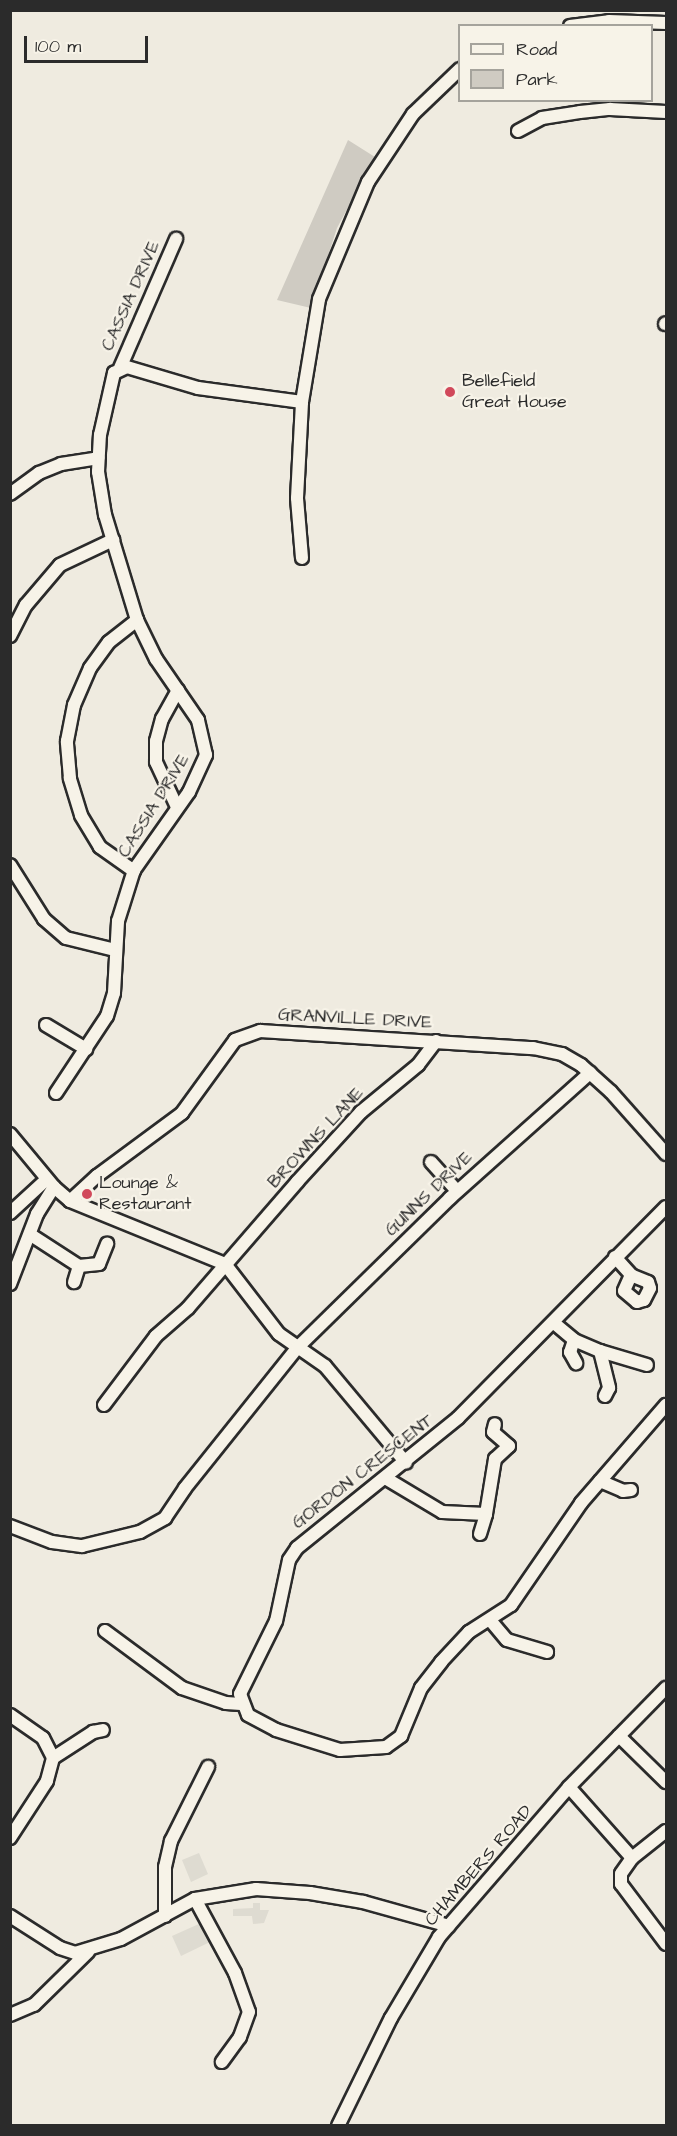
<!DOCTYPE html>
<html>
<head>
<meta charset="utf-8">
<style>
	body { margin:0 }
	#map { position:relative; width:677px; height:2136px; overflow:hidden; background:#efebe0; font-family:"Architects Daughter",sans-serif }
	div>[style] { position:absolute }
	.built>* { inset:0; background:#dedbd1 }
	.green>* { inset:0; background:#cfcbc2 }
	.roads { filter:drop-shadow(2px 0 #2b2b2b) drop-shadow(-2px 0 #2b2b2b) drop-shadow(0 2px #2b2b2b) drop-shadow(0 -2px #2b2b2b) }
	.minor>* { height:12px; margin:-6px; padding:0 6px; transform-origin:6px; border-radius:6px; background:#f7f3e8 }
	.dots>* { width:16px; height:16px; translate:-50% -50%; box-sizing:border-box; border:3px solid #f7f3e8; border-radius:50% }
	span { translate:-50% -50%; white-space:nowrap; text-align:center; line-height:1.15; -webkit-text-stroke:4.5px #f7f3e8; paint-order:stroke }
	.street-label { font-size:18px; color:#2b2b2b }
	.poi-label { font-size:18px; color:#2b2b2b }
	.left { translate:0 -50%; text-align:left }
	.frame { position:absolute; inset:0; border:12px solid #2b2b2b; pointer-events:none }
	.legend { position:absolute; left:458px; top:24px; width:195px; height:78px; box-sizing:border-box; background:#f7f3e8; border:2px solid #a5a39c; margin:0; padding:8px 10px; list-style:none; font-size:18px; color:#2b2b2b }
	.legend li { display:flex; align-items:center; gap:12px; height:30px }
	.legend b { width:30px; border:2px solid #a5a39c }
	.scale { position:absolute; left:24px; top:36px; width:124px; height:27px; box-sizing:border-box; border:3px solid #2b2b2b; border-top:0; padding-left:8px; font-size:18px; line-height:21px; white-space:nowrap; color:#2b2b2b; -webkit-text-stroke:4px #f7f3e8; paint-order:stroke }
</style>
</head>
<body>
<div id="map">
	<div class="built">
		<i style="clip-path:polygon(199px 1853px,208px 1874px,191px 1882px,182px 1860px)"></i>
		<i style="clip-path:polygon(253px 1903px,260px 1903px,260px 1910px,269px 1910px,264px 1923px,253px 1924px,252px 1916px,233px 1916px,233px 1909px,253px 1908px)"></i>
		<i style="clip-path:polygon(201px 1923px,210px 1942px,181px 1956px,172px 1936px)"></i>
	</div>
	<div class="green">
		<i style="clip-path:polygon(348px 140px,375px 157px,337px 228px,311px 308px,277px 300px)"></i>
	</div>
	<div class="roads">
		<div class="minor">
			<i style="left:570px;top:26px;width:39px;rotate:-7deg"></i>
			<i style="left:609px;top:21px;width:57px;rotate:2deg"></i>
			<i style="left:518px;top:131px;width:27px;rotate:-28deg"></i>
			<i style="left:542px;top:118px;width:38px;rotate:-9deg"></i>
			<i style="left:580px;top:112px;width:30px;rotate:-6deg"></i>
			<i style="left:610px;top:109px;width:56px;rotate:3.1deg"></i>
			<i style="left:665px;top:324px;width:1px;rotate:-45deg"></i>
			<i style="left:120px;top:368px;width:141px;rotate:-66.5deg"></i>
			<i style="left:10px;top:494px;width:36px;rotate:-36deg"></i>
			<i style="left:39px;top:473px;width:24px;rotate:-22deg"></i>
			<i style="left:61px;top:464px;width:38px;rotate:-9deg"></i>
			<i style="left:302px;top:558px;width:60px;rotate:-94.8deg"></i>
			<i style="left:297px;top:498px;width:96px;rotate:-87deg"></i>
			<i style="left:302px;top:402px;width:104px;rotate:-80.6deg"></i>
			<i style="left:319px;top:299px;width:127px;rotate:-67.3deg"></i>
			<i style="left:368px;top:182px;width:82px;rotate:-56.5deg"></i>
			<i style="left:413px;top:114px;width:65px;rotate:-43.8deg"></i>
			<i style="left:10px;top:636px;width:35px;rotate:-63deg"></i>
			<i style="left:26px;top:605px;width:52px;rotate:-49.6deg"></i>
			<i style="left:60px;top:565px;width:59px;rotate:-25.3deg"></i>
			<i style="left:177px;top:807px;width:50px;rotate:-115deg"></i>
			<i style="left:156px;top:762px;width:21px;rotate:-90deg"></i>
			<i style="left:156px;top:741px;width:23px;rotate:-75deg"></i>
			<i style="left:162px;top:719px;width:33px;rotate:-61deg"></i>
			<i style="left:10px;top:865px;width:64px;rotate:57.8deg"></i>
			<i style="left:44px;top:919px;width:29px;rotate:41deg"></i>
			<i style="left:66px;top:938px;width:50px;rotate:13.8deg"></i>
			<i style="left:134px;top:871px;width:42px;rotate:-144.8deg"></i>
			<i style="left:100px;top:847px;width:37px;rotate:-121deg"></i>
			<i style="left:81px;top:815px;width:39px;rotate:-107deg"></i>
			<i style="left:70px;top:778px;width:37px;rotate:-95deg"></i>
			<i style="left:67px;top:741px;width:37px;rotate:-79deg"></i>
			<i style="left:74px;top:705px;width:40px;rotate:-66.6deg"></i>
			<i style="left:90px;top:668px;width:32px;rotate:-54deg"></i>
			<i style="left:109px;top:642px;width:36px;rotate:-38deg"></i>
			<i style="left:46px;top:1025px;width:47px;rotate:31deg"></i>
			<i style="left:56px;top:1093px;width:92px;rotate:-56.5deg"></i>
			<i style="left:107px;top:1016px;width:24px;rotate:-73deg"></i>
			<i style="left:114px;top:993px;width:72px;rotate:-86.8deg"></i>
			<i style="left:118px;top:921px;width:53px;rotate:-72.6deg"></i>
			<i style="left:134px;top:870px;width:95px;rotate:-54.8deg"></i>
			<i style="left:189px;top:792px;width:41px;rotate:-65.3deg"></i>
			<i style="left:206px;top:755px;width:36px;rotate:-103deg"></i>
			<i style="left:198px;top:720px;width:74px;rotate:-124.5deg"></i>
			<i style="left:156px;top:659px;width:43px;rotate:-116deg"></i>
			<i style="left:137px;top:620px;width:110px;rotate:-106.9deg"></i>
			<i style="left:105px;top:515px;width:44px;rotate:-99.2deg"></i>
			<i style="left:98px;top:472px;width:37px;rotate:-87deg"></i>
			<i style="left:100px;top:435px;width:64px;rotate:-77.3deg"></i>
			<i style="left:114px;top:373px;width:14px;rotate:-25deg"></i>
			<i style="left:127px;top:367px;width:74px;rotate:16.5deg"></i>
			<i style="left:198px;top:388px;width:105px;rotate:7.7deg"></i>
			<i style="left:10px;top:1134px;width:69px;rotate:50.3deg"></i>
			<i style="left:54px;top:1187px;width:21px;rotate:41deg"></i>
			<i style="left:70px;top:1201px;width:167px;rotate:22.1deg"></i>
			<i style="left:225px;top:1264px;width:88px;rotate:52.4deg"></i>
			<i style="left:279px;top:1334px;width:56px;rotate:34.8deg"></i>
			<i style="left:325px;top:1366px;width:126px;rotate:50.1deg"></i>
			<i style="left:431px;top:1162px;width:39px;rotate:48deg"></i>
			<i style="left:70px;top:1201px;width:37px;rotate:-43deg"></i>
			<i style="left:97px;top:1176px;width:106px;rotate:-36.5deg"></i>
			<i style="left:182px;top:1113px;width:90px;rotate:-54deg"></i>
			<i style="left:235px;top:1040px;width:27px;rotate:-20deg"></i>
			<i style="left:260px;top:1031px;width:274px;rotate:3.6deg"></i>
			<i style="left:533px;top:1048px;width:30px;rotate:12deg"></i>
			<i style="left:562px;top:1054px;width:22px;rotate:30deg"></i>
			<i style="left:581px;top:1065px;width:40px;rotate:42deg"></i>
			<i style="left:611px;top:1092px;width:83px;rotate:48.4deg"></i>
			<i style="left:666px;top:1207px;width:296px;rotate:134.6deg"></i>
			<i style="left:458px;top:1418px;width:207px;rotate:141.1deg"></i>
			<i style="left:297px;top:1548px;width:14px;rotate:124deg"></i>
			<i style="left:289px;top:1560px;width:62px;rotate:102deg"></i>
			<i style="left:276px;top:1621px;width:81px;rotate:116.3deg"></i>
			<i style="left:240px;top:1694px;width:22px;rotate:69deg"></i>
			<i style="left:248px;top:1715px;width:32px;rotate:28deg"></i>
			<i style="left:276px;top:1730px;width:67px;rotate:17.4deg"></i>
			<i style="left:340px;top:1750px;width:46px;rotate:-3.7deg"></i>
			<i style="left:386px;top:1747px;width:19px;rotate:-36deg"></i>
			<i style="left:401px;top:1736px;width:52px;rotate:-67.4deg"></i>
			<i style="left:421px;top:1688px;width:33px;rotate:-52deg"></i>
			<i style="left:441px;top:1662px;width:41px;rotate:-47deg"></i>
			<i style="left:469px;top:1632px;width:50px;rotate:-32.7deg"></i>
			<i style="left:511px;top:1605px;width:124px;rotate:-55.5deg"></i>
			<i style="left:581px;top:1503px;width:130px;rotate:-49.1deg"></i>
			<i style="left:10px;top:1213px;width:50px;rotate:-42.6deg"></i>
			<i style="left:31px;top:1235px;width:57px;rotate:32.9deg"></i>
			<i style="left:79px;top:1266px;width:17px;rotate:107deg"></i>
			<i style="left:615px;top:1257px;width:24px;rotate:48deg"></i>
			<i style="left:631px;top:1275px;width:17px;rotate:114deg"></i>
			<i style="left:624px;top:1291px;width:17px;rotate:40deg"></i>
			<i style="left:637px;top:1302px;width:7px;rotate:-16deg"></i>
			<i style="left:644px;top:1300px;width:13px;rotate:-63deg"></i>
			<i style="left:650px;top:1288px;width:6px;rotate:-108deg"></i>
			<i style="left:648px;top:1282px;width:18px;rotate:-158deg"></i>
			<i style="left:79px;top:1266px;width:20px;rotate:-6deg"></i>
			<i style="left:99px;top:1264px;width:22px;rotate:-68deg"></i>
			<i style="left:10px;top:1284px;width:75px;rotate:-68.9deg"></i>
			<i style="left:37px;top:1214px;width:32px;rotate:-58deg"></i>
			<i style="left:554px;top:1323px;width:26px;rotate:40deg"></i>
			<i style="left:574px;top:1340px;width:13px;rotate:108deg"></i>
			<i style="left:570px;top:1352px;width:13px;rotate:61deg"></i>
			<i style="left:574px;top:1340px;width:28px;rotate:23deg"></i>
			<i style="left:600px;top:1351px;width:38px;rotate:76deg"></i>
			<i style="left:609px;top:1388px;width:9px;rotate:117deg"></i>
			<i style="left:600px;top:1351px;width:49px;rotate:16.6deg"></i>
			<i style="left:104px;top:1405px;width:86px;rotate:-53deg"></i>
			<i style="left:156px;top:1336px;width:43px;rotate:-41.2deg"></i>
			<i style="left:188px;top:1308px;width:167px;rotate:-49.1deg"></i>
			<i style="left:297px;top:1182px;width:95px;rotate:-47.6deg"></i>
			<i style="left:361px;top:1112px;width:74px;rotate:-39.5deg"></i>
			<i style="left:418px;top:1065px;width:30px;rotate:-53deg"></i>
			<i style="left:387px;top:1479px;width:64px;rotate:31deg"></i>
			<i style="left:442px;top:1512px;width:44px;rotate:2.6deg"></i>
			<i style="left:486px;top:1514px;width:56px;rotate:-80.7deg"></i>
			<i style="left:495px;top:1459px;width:19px;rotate:-43deg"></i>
			<i style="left:509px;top:1446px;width:21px;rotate:-139deg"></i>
			<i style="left:493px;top:1432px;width:8px;rotate:-76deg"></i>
			<i style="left:600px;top:1481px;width:25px;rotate:23deg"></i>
			<i style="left:623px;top:1491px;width:8px;rotate:-7deg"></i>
			<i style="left:10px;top:1526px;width:45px;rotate:20.9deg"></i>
			<i style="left:52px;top:1542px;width:30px;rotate:8deg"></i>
			<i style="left:82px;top:1546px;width:60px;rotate:-13.6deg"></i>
			<i style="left:140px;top:1532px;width:29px;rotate:-29deg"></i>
			<i style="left:165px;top:1518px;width:36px;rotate:-56deg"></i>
			<i style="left:185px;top:1488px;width:181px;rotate:-51.3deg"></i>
			<i style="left:298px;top:1347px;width:213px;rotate:-44.4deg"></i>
			<i style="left:450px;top:1198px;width:188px;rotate:-41.8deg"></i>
			<i style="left:480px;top:1534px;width:21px;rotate:-73deg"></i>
			<i style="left:490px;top:1620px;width:26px;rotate:50deg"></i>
			<i style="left:507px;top:1640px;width:42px;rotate:16.7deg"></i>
			<i style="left:105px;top:1631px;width:96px;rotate:36.5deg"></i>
			<i style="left:182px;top:1688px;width:46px;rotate:18.8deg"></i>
			<i style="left:226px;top:1703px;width:15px;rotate:4deg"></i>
			<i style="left:10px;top:1715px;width:40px;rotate:34.9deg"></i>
			<i style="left:43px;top:1738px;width:22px;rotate:63deg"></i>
			<i style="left:53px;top:1758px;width:24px;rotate:105deg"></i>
			<i style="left:47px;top:1781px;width:68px;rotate:123deg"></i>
			<i style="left:619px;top:1736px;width:66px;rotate:44.4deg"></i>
			<i style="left:53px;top:1758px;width:48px;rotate:-33deg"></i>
			<i style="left:93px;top:1732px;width:10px;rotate:-11deg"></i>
			<i style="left:569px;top:1787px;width:95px;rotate:48.4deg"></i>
			<i style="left:666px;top:1831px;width:43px;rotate:141.5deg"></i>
			<i style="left:632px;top:1858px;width:19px;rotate:125deg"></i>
			<i style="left:621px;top:1874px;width:10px;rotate:90deg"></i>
			<i style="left:621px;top:1884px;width:75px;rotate:53.1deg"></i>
			<i style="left:195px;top:1899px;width:84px;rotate:61.6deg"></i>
			<i style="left:235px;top:1973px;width:41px;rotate:70.3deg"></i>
			<i style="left:249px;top:2012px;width:27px;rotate:110deg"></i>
			<i style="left:240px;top:2037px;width:31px;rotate:126deg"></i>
			<i style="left:10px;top:1916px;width:59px;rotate:32.6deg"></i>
			<i style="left:60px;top:1948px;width:16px;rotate:18deg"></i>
			<i style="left:75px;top:1953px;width:48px;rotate:-16.9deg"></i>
			<i style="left:121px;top:1939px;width:84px;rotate:-28.4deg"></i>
			<i style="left:195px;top:1899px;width:62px;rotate:-9.3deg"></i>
			<i style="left:256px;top:1889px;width:54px;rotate:4.2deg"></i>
			<i style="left:310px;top:1893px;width:54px;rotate:9.6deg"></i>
			<i style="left:363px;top:1902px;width:89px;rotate:15.6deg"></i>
			<i style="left:165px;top:1916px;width:49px;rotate:-90deg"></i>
			<i style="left:165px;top:1867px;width:27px;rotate:-77deg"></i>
			<i style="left:171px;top:1841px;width:83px;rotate:-63.4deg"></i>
			<i style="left:10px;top:2015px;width:26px;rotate:-23deg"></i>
			<i style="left:34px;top:2005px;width:76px;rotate:-44.5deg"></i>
			<i style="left:338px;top:2126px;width:120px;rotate:-63.9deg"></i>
			<i style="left:391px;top:2018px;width:94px;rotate:-59.3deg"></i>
			<i style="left:439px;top:1937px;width:198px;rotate:-49.1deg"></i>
			<i style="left:569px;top:1787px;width:139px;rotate:-45.6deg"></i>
		</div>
	</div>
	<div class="dots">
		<i style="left:450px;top:392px;background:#d1495b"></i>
		<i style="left:87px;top:1194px;background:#d1495b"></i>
	</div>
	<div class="street-label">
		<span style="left:131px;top:296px;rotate:-66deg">CASSIA DRIVE</span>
		<span style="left:154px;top:806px;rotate:-58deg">CASSIA DRIVE</span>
		<span style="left:355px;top:1019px;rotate:3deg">GRANVILLE DRIVE</span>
		<span style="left:316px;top:1138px;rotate:-47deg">BROWNS LANE</span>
		<span style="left:429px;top:1194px;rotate:-44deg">GUNNS DRIVE</span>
		<span style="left:363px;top:1472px;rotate:-38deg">GORDON CRESCENT</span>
		<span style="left:479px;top:1866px;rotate:-49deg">CHAMBERS ROAD</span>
	</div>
	<div class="poi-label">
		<span class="left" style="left:462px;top:392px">Bellefield<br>Great House</span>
		<span class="left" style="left:99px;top:1194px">Lounge &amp;<br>Restaurant</span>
	</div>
	<div class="frame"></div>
	<ul class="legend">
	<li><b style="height:8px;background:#f7f3e8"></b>Road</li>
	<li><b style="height:16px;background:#cfcbc2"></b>Park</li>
	</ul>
	<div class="scale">100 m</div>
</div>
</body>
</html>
